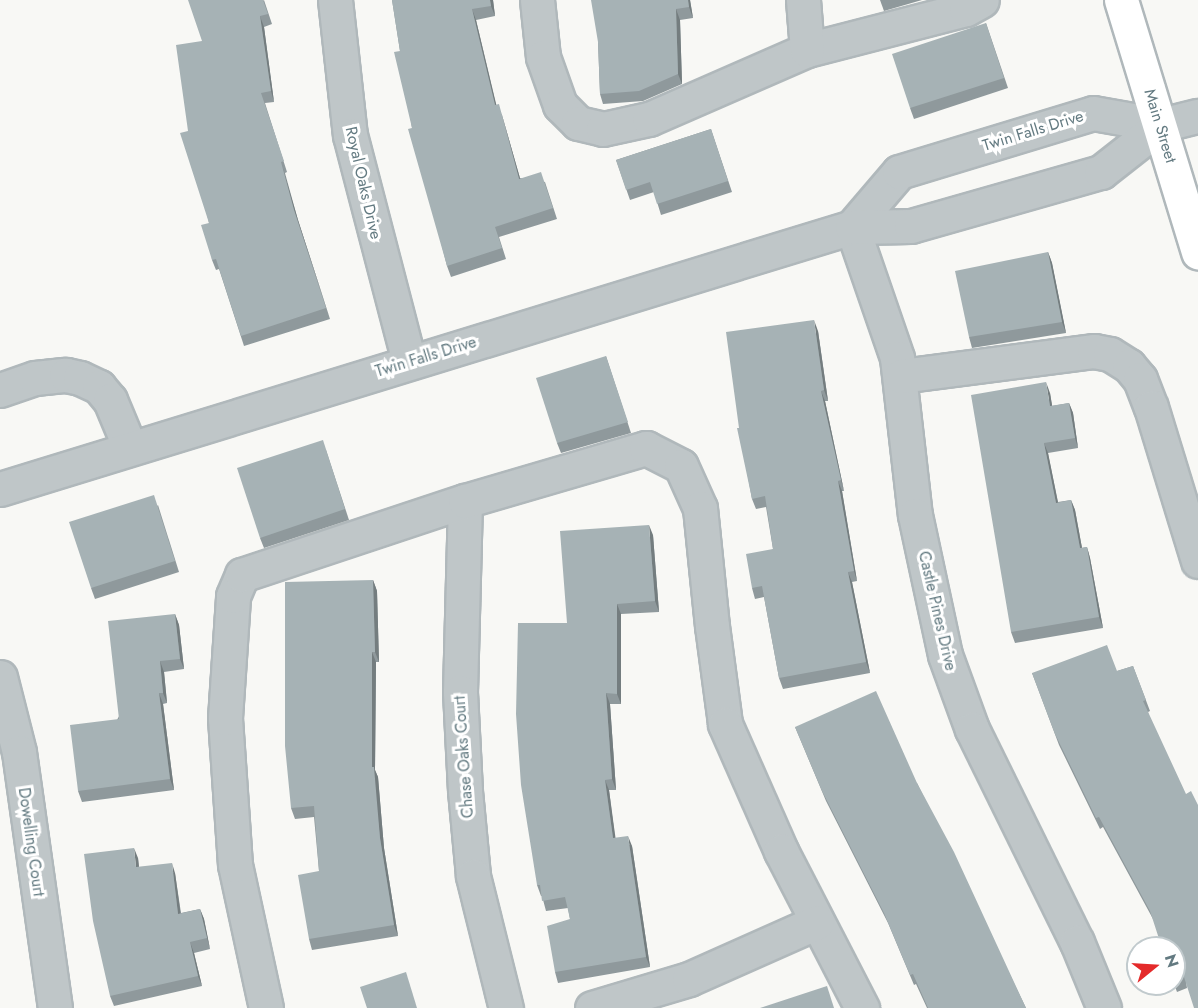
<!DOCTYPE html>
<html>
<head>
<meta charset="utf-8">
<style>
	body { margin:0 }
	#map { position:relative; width:1198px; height:1008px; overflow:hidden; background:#f8f8f5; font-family:Jost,sans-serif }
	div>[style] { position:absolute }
	.roads { filter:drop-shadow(2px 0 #b0b8bb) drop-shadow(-2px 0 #b0b8bb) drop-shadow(0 2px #b0b8bb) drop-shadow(0 -2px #b0b8bb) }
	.minor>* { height:33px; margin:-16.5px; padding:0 16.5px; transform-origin:16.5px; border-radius:16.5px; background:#bfc6c8 }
	.major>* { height:33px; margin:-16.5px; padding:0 16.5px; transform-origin:16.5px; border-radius:16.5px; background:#fff }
	.wall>* { inset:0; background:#8f999c }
	.shaded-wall>* { inset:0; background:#747d7f }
	.building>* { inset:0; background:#a6b2b5 }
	span { translate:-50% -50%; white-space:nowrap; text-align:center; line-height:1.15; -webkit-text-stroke:6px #fff; paint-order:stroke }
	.street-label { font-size:16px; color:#637a81 }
	.north { position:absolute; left:1126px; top:936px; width:60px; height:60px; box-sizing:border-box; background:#fff; border:2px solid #c1cacd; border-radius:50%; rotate:72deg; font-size:16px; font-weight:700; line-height:24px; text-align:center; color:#637a81 }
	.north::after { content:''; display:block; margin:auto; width:21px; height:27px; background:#e42a2a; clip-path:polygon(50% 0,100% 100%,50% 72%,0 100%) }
</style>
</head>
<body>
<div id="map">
	<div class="roads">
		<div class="minor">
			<i style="left:335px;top:0;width:136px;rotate:83.7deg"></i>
			<i style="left:350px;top:135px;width:234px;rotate:75.4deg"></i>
			<i style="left:537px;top:0;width:57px;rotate:84deg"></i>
			<i style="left:543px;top:57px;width:51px;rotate:70.5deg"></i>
			<i style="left:560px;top:105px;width:25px;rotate:45deg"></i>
			<i style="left:578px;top:123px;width:26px;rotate:13deg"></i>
			<i style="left:603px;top:129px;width:47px;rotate:-12.3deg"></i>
			<i style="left:649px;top:119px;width:172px;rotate:-23.6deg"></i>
			<i style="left:807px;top:50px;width:164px;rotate:-14.5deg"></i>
			<i style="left:966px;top:9px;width:18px;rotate:-29deg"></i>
			<i style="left:803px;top:0;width:50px;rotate:85.4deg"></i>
			<i style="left:852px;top:227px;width:139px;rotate:71deg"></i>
			<i style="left:897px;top:358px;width:158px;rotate:83.5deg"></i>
			<i style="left:915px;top:515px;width:143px;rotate:77.9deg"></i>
			<i style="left:945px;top:655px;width:79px;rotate:70deg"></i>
			<i style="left:972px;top:729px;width:237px;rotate:63.8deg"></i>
			<i style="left:1077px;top:942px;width:71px;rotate:67.8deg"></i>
			<i style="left:852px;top:227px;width:72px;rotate:-49.5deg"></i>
			<i style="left:899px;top:172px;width:203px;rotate:-16.9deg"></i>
			<i style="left:1093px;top:113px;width:69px;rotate:10deg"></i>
			<i style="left:1161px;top:125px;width:38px;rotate:-14deg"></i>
			<i style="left:901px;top:376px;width:195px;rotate:-7.4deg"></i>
			<i style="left:1094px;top:351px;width:16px;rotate:11deg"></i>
			<i style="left:1110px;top:354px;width:22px;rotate:32deg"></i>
			<i style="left:1129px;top:366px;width:17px;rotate:50deg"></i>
			<i style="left:1140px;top:379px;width:30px;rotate:69deg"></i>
			<i style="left:1151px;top:407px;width:161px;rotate:73deg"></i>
			<i style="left:0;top:390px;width:37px;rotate:-19deg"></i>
			<i style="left:35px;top:378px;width:31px;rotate:-6deg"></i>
			<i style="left:66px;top:375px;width:14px;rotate:12deg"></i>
			<i style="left:80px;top:378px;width:21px;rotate:25deg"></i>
			<i style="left:99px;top:387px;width:17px;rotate:50deg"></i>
			<i style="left:110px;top:400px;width:52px;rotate:67.4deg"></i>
			<i style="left:0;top:489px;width:891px;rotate:-17.09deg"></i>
			<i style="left:852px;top:227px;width:59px;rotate:-1deg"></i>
			<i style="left:911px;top:226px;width:198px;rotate:-15.9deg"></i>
			<i style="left:1101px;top:172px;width:76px;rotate:-38.1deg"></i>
			<i style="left:465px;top:501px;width:191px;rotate:91.5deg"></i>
			<i style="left:460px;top:692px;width:99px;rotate:87.1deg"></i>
			<i style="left:465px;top:791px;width:85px;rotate:84.6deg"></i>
			<i style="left:473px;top:876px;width:136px;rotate:76deg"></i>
			<i style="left:0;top:677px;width:77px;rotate:75.8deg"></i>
			<i style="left:19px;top:752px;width:259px;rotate:82deg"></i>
			<i style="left:266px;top:1008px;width:146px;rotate:-102.2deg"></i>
			<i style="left:235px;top:865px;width:147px;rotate:-93.9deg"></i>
			<i style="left:225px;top:718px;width:122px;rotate:-86.2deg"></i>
			<i style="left:233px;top:596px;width:23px;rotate:-67deg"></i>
			<i style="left:242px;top:575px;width:235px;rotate:-18.4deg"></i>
			<i style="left:465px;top:501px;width:189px;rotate:-16.3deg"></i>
			<i style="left:646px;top:448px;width:39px;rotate:27deg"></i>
			<i style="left:681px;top:466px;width:46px;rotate:65.7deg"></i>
			<i style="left:700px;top:508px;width:119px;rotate:84.2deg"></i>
			<i style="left:712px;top:626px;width:99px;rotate:82.4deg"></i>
			<i style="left:725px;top:724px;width:139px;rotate:66.2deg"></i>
			<i style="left:781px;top:851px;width:177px;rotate:62.7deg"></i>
			<i style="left:592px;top:1008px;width:101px;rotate:-16.6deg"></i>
			<i style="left:689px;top:979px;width:140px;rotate:-24deg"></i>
		</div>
		<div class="major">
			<i style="left:1121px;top:0;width:264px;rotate:73deg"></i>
		</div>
	</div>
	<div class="wall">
		<i style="clip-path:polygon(264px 0,272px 24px,264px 27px,274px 102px,265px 103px,287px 172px,285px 173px,298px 220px,330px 319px,244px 346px,219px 269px,216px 270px,212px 260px,209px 223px,188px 131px,202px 41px)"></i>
		<i style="clip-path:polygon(392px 0,493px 0,495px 16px,476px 20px,496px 105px,502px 115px,520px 178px,545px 182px,557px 219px,499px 237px,506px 259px,451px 277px,447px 266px,412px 128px)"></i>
		<i style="clip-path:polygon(690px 0,693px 18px,680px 20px,682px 84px,643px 101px,603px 104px,600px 94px,598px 42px)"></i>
		<i style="clip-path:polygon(880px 0,922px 0,884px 11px)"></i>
		<i style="clip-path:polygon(986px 23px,1008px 88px,914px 119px,910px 108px)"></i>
		<i style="clip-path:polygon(711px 129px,732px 192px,661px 215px,654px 192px,630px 200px,616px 160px)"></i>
		<i style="clip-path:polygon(1048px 252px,1052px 263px,1066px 333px,972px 348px,969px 337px)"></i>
		<i style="clip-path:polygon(818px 331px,828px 401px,825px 401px,844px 491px,842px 491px,857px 581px,852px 582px,870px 673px,783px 689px,779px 678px,764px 597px,755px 599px,752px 588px,773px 549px,766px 507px,756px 509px,752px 499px,739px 428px)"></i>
		<i style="clip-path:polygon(606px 356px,631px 433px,561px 453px,557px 443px)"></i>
		<i style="clip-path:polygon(1050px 393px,1052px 406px,1069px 403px,1073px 413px,1078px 448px,1048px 453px,1058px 502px,1071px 500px,1075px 510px,1082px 548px,1087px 547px,1090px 558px,1103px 628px,1015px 643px,1011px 632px)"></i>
		<i style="clip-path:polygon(326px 450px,349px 520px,264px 548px,260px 538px)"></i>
		<i style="clip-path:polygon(158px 505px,179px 572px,95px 599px,91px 588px)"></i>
		<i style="clip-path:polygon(653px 535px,659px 612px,621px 614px,621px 704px,610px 704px,616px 790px,609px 790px,615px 838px,632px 846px,650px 967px,558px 983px,555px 972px,570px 919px,568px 908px,546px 911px,542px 896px,541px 896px,537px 885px,567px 623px)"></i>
		<i style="clip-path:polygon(373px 580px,377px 591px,379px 662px,376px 662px,375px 770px,378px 777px,384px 848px,398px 936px,312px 950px,309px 939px,319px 871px,314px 817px,295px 819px,291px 808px)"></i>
		<i style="clip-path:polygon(175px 614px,179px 625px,184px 669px,164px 672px,167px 703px,163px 704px,174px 790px,82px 802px,78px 791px)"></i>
		<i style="clip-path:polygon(1133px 666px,1150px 711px,1148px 712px,1187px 988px,1177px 992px,1174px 984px,1174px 948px,1153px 919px,1103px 827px,1100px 829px,1059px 745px,1032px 673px,1117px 671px)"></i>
		<i style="clip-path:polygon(795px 727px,917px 783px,1026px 1008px,927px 1008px,916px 984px,914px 985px,888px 923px,826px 801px)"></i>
		<i style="clip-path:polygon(138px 858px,139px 867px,175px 873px,181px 913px,200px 909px,204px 919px,210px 949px,194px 953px,202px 986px,114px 1006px,110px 996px)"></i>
	</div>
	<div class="shaded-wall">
		<i style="clip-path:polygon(490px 0,493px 0,495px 16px,491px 6px)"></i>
		<i style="clip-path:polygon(688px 0,690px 0,693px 18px,689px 7px)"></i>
		<i style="clip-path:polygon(472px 9px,476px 20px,499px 116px,495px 105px)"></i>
		<i style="clip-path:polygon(676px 9px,680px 20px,682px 84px,678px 74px)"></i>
		<i style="clip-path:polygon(260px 16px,264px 27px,274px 102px,271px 91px)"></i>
		<i style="clip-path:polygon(499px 104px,502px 115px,523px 189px,519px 179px)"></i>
		<i style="clip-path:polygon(281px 162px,298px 220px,330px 319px,294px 210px)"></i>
		<i style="clip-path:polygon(1048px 252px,1052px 263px,1066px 333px,1062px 322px)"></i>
		<i style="clip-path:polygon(814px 320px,818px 331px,828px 401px,824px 390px)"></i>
		<i style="clip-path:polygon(1046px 382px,1050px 393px,1054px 417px,1050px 406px)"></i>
		<i style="clip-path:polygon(821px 391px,825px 401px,844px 491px,841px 480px)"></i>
		<i style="clip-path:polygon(1069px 403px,1073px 413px,1078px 448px,1075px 438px)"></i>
		<i style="clip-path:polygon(1044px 443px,1048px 453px,1060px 513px,1056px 503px)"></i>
		<i style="clip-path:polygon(838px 481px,842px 491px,857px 581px,854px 571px)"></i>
		<i style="clip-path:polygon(1071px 500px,1075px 510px,1084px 559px,1080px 548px)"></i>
		<i style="clip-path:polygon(649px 525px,653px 535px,659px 612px,655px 601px)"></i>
		<i style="clip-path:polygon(1087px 547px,1090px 558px,1103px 628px,1099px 617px)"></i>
		<i style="clip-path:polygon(848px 572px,852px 582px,870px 673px,866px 662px)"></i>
		<i style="clip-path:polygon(373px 580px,377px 591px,379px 662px,375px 652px)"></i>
		<i style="clip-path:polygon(617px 604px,621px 614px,621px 704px,617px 694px)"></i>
		<i style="clip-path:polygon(175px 614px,179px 625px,184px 669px,180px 659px)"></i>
		<i style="clip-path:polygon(372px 652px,376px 662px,375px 770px,378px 777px,384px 848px,398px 936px,394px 925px,380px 838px,372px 767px)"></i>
		<i style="clip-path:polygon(160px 661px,164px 672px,167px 703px,163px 693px)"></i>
		<i style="clip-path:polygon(159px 693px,163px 704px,174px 790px,170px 779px)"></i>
		<i style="clip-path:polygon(606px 693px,610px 704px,616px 790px,612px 779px)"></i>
		<i style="clip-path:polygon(605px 780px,609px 790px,617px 849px,613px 838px)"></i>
		<i style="clip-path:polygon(628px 836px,632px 846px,650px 967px,646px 957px)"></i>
		<i style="clip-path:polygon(134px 848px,138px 858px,140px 878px,136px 867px)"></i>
		<i style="clip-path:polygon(172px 863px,175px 873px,182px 924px,178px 914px)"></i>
		<i style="clip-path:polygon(200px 909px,204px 919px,210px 949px,207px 938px)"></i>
		<i style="clip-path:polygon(190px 942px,194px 953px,202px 986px,198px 976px)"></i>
	</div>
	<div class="building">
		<i style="clip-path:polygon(188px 0,263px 0,268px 14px,260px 16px,271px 91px,261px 93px,284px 161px,281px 162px,294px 210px,326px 308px,241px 336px,216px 259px,212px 260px,201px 225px,209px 223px,180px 133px,188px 131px,176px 45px,202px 41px)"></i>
		<i style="clip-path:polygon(392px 0,490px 0,491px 6px,472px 9px,495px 105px,499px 104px,519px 179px,541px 172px,553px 208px,495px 227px,502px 248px,447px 266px,408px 129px,412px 128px,394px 52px,400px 51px)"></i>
		<i style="clip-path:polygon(591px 0,688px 0,689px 7px,676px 9px,678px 74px,639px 91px,600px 94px,598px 42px)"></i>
		<i style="clip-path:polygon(986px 23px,1004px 78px,910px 108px,892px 54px)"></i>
		<i style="clip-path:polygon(711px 129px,728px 181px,657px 204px,650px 182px,626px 190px,616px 160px)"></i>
		<i style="clip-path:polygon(1048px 252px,1062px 322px,969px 337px,955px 271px)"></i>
		<i style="clip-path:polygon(814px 320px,824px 390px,821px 391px,841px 480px,838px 481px,854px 571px,848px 572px,866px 662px,779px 678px,762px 586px,752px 588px,746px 554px,773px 549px,765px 496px,752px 499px,737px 428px,739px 428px,726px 332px)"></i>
		<i style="clip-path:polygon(606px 356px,628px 422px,557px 443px,536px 378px)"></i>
		<i style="clip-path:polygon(1046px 382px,1050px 406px,1069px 403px,1075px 438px,1044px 443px,1056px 503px,1071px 500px,1080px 548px,1087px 547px,1099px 617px,1011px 632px,971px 395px)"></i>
		<i style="clip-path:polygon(323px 440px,345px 509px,260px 538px,237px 468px)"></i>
		<i style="clip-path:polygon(154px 495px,175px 561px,91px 588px,69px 522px)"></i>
		<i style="clip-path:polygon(649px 525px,655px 601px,617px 604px,617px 694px,606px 693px,612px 779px,605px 780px,613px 838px,628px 836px,646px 957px,555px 972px,547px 926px,570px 919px,565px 897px,542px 901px,540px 885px,537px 885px,521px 785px,516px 714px,518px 623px,567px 623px,560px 531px)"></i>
		<i style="clip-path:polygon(373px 580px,375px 652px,372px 652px,372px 767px,374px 767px,380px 838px,394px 925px,309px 939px,298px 875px,319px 871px,314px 806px,291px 808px,285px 746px,285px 582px)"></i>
		<i style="clip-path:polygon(175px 614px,180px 659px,160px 661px,163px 693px,159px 693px,170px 779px,78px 791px,70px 725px,119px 719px,108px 621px)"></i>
		<i style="clip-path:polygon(1107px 645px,1117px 671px,1133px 666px,1146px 700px,1143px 701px,1186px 794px,1191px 791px,1198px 805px,1198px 1008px,1194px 1008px,1184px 977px,1174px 981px,1174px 948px,1162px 948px,1150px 911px,1099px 817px,1096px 818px,1055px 734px,1032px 673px)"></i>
		<i style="clip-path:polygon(876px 691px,917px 783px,954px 852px,1026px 1008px,928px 1008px,913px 974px,910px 975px,884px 913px,822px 791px,795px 727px)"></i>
		<i style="clip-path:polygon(134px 848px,136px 867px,172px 863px,178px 914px,200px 909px,207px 938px,190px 942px,198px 976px,110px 996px,93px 921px,84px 854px)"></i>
		<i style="clip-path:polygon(406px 972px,417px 1008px,367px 1008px,360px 987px)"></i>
		<i style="clip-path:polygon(827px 986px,834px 1008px,760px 1008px)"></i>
	</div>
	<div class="street-label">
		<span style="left:1160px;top:126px;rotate:73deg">Main Street</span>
		<span style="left:1033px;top:131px;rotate:-17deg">Twin Falls Drive</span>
		<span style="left:363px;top:183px;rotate:77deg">Royal Oaks Drive</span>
		<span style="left:426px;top:357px;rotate:-17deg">Twin Falls Drive</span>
		<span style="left:937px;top:611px;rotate:77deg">Castle Pines Drive</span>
		<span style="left:464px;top:757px;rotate:-94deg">Chase Oaks Court</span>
		<span style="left:31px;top:842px;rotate:82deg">Dowelling Court</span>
	</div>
	<div class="north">N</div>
</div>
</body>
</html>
